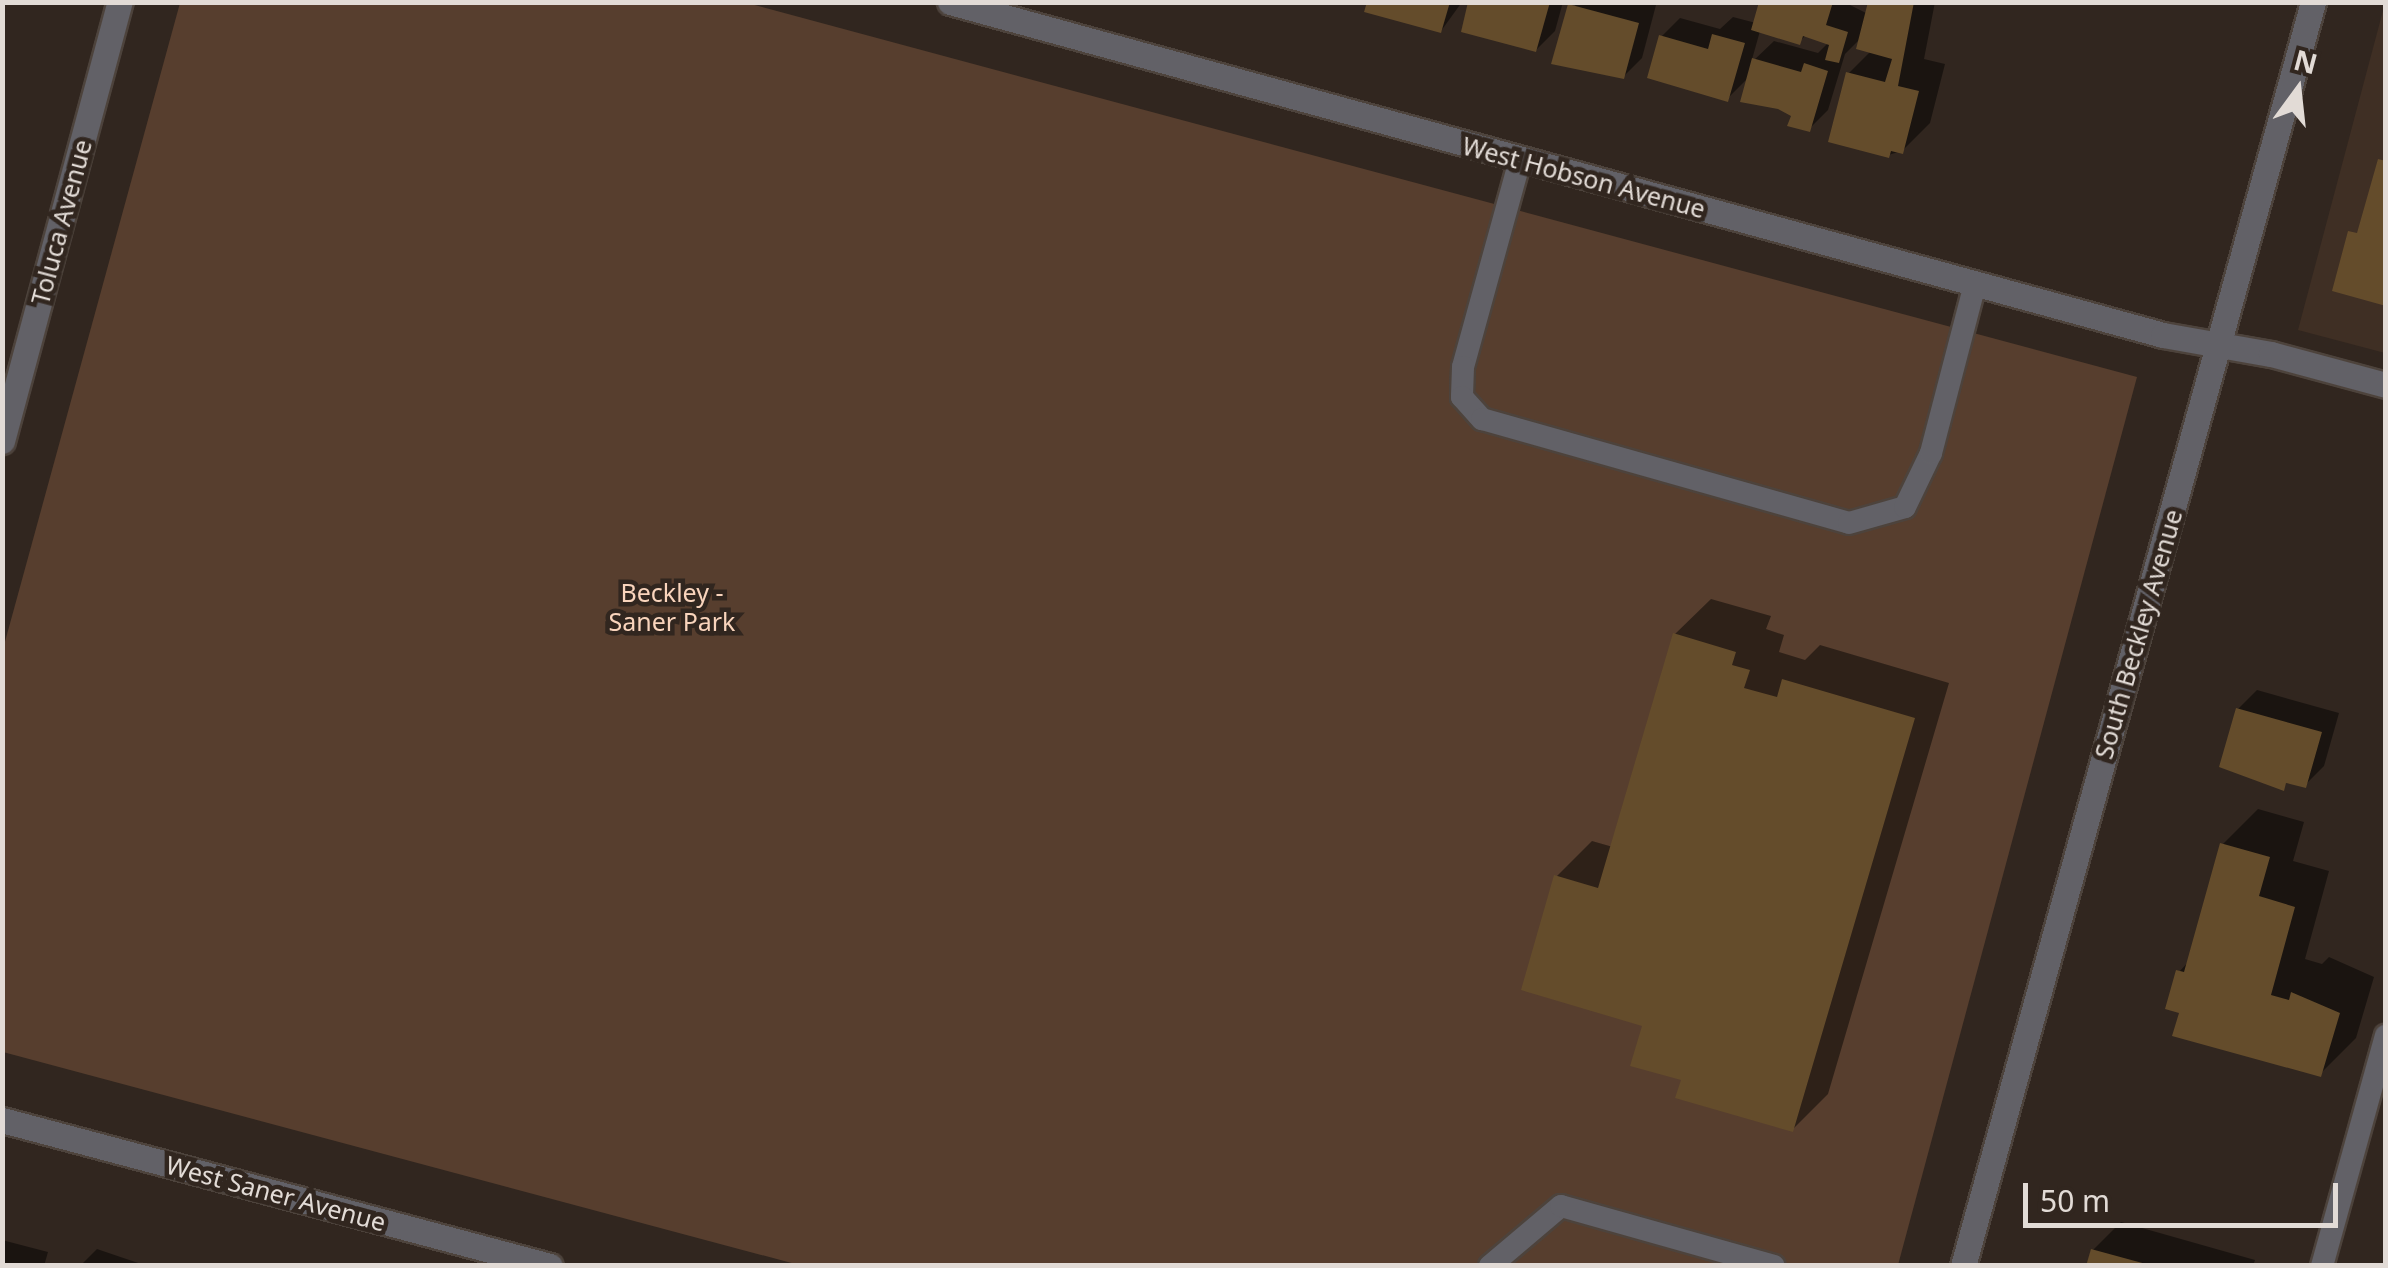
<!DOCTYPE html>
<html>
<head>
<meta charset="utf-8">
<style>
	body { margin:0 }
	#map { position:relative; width:2388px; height:1268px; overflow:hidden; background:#31261f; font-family:"Noto Sans",sans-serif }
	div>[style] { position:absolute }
	.built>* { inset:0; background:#3f2f24 }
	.green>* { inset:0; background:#573e2e }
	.shadow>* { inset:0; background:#0007 }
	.building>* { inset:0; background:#644c2b }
	.roads { filter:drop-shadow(2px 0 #4d433c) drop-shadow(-2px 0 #4d433c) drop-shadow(0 2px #4d433c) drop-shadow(0 -2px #4d433c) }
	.service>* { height:22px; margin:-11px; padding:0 11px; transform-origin:11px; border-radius:11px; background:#626167 }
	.minor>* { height:25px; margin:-12.5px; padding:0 12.5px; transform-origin:12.5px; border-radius:12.5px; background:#626167 }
	.tertiary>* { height:25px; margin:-12.5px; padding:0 12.5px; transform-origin:12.5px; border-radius:12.5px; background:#626167 }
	span { translate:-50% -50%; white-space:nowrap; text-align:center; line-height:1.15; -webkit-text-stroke:9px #31261f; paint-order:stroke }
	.street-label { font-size:25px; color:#e2dbd6 }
	.park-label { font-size:25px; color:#f9d4bc }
	.frame { position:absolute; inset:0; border:5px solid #e2dbd6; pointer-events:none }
	.north { position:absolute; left:2248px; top:40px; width:100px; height:100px; -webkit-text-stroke:8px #31261f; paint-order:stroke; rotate:15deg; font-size:28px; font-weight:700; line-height:40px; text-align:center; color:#e2dbd6 }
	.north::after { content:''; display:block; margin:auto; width:35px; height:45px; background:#e2dbd6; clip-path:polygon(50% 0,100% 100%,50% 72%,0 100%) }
	.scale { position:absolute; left:2023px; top:1183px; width:315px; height:45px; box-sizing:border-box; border:5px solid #e2dbd6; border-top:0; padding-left:12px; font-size:30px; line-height:35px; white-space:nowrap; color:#e2dbd6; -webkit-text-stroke:8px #31261f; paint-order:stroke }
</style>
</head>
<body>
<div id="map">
	<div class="built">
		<i style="clip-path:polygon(2385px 3px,2385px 353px,2298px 330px)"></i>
	</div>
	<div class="green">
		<i style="clip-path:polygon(180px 3px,747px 3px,2137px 377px,1898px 1265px,799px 1265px,3px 1052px,3px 649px)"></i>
	</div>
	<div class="shadow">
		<i style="clip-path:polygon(1373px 2px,1462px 2px,1441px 31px)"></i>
		<i style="clip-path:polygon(1473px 2px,1563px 2px,1555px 31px,1536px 50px)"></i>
		<i style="clip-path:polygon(1573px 2px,1656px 5px,1642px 58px,1623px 77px)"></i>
		<i style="clip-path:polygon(evenodd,1762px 2px,1844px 2px,1868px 14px,1871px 2px,1935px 2px,1924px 59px,1945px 64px,1930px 123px,1902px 151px,1888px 155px,1849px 73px,1871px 51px,1862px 37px,1845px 54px,1828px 110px,1809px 129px,1750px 76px,1727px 99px,1661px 37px,1680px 18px,1720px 29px,1733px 17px,1756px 23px,1762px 2px,1760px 31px,1799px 42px,1806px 35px,1829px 42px,1818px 53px,1774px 41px,1751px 63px,1760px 31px)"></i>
		<i style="clip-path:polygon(1711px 599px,1771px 616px,1766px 629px,1784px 635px,1779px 652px,1805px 660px,1820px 645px,1949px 683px,1828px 1094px,1793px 1129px,1684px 1079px,1556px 877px,1592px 841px,1613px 847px,1675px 634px)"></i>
		<i style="clip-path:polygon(2257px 690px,2339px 713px,2324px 766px,2305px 785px,2254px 780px,2238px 709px)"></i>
		<i style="clip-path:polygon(2258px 809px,2304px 822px,2293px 861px,2329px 871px,2305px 959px,2322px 964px,2329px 957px,2374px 977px,2356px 1038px,2320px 1074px,2182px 1011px,2179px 972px,2190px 960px,2222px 845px)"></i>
		<i style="clip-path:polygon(2121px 1222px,2255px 1260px,2253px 1266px,2089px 1266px,2093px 1250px)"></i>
		<i style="clip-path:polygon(2px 1240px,48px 1252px,44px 1266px,2px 1266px)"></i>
		<i style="clip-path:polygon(97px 1249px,147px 1266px,80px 1266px)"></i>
	</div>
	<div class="building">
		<i style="clip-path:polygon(1367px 2px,1450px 2px,1441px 33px,1364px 12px)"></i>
		<i style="clip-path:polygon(1468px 2px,1550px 2px,1536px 52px,1461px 32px)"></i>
		<i style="clip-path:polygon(1759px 2px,1833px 2px,1826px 25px,1848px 32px,1839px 63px,1825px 60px,1829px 45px,1803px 36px,1800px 45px,1751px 30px)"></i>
		<i style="clip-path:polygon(1868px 2px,1914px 2px,1898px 86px,1919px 91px,1903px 154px,1891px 151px,1889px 158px,1828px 142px,1846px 72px,1885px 82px,1892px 59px,1856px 49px)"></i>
		<i style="clip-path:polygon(1568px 4px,1639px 23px,1624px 79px,1551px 64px)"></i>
		<i style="clip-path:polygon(1712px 34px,1745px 43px,1728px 102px,1647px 78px,1659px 35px,1708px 49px)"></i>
		<i style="clip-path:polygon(1752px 58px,1801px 72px,1804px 63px,1828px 71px,1810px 132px,1787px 126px,1791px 116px,1778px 109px,1740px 102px)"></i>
		<i style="clip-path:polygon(2378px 159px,2386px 161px,2386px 306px,2332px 291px,2348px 231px,2357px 233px)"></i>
		<i style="clip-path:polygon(1673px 633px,1736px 652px,1732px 665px,1750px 670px,1744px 688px,1777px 697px,1782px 679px,1915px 718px,1793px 1132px,1675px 1098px,1681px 1080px,1630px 1066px,1642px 1026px,1521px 990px,1554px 875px,1598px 888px)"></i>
		<i style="clip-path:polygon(2236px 708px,2322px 732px,2306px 788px,2286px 783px,2284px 791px,2219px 767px)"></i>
		<i style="clip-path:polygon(2220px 843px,2270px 857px,2259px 896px,2295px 907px,2271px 995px,2289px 1000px,2291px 992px,2340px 1013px,2321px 1077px,2172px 1036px,2179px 1013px,2165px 1009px,2176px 970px,2184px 972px)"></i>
		<i style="clip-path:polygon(2091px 1249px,2146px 1264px,2146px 1266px,2086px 1266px)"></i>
	</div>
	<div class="roads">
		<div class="service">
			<i style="left:1520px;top:160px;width:215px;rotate:105.4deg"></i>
			<i style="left:1463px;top:367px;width:30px;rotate:92deg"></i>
			<i style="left:1462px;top:397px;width:30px;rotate:48deg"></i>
			<i style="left:1482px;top:419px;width:381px;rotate:15.8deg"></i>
			<i style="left:1849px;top:523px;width:58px;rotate:-15.9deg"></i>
			<i style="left:1905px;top:507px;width:60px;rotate:-64.3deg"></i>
			<i style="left:1931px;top:453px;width:175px;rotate:-75.4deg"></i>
			<i style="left:1490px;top:1266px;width:93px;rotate:-40.2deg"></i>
			<i style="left:1561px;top:1206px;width:221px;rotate:15.7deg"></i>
			<i style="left:2322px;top:1266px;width:239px;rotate:-74.5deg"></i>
		</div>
		<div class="minor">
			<i style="left:950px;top:2px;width:1258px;rotate:15.35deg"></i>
			<i style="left:2163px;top:335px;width:110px;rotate:10deg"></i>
			<i style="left:2271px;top:354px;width:119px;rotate:15.1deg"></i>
		</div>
		<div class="tertiary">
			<i style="left:2px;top:441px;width:455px;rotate:-75deg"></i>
			<i style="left:2px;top:1120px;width:567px;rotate:14.92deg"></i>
			<i style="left:1963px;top:1266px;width:1312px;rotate:-74.52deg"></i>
		</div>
	</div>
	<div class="street-label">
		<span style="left:1584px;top:177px;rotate:15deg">West Hobson Avenue</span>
		<span style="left:61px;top:222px;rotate:-75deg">Toluca Avenue</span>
		<span style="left:2138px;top:634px;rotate:-74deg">South Beckley Avenue</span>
		<span style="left:276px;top:1193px;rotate:15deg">West Saner Avenue</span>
	</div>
	<div class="park-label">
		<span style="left:672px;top:607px">Beckley -<br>Saner Park</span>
	</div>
	<div class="frame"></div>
	<div class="north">N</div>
	<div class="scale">50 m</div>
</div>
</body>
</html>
